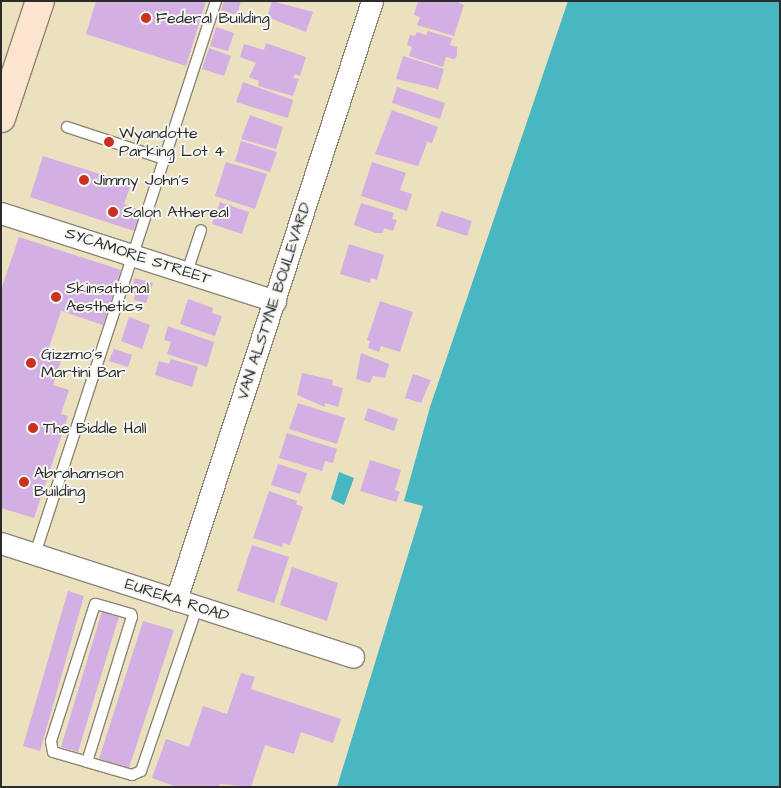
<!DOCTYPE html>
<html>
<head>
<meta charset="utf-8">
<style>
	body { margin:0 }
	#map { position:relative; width:781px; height:788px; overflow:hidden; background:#ebe1bf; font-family:"Architects Daughter",sans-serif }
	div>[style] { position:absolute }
	.water>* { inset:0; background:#49b7c2 }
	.building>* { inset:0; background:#d4afe3 }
	.roads { filter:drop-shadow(1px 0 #8b8675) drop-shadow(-1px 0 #8b8675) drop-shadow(0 1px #8b8675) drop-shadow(0 -1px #8b8675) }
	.lane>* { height:10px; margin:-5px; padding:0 5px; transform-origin:5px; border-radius:5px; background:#fff }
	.street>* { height:21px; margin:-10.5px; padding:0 10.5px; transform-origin:10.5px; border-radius:10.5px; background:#fff }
	.secondary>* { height:28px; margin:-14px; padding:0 14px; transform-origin:14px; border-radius:14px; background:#fde4d1 }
	.dots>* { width:14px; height:14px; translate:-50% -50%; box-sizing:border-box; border:2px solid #f6f6f2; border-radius:50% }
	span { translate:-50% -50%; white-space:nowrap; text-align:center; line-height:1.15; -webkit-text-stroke:4px #f6f6f2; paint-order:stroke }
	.poi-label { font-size:16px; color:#2b2b2b }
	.left { translate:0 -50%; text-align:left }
	.street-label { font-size:16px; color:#2b2b2b }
	.frame { position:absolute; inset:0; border:2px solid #2b2b2b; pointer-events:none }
</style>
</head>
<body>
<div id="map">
	<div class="water">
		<i style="clip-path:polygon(568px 1px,780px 1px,780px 787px,337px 787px,423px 506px,404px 501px,430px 407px)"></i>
		<i style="clip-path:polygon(339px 472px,354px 478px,344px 505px,331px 499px)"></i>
	</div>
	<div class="building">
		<i style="clip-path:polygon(96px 1px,206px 1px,186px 66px,86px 34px)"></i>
		<i style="clip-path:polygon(224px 1px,241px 1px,237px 15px,221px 10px)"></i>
		<i style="clip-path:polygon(272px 1px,313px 12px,306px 32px,267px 17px)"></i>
		<i style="clip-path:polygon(418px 1px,456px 1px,464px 5px,454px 36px,417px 25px,420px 17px,414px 15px)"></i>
		<i style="clip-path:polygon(216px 27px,234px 33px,228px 51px,210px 46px)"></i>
		<i style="clip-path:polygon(428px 31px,452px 38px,450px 45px,457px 47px,457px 56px,454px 59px,446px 57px,443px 67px,409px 56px,412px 47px,407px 45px,410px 35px,415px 36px,417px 32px,426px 35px)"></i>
		<i style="clip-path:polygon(266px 43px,306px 57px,300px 76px,295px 74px,293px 78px,299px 79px,293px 96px,258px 86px,259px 81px,249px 77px,256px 63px,240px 57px,244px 44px,264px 50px)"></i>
		<i style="clip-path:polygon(209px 48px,231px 56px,224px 76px,202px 69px)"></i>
		<i style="clip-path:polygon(403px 56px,444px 69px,438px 89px,396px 79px)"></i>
		<i style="clip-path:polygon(243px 82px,293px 100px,288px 118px,236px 102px)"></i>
		<i style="clip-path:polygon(397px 87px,445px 103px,440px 119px,392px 103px)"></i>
		<i style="clip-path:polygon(392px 110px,438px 127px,432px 143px,424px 141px,427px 143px,418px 166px,375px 154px)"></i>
		<i style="clip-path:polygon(250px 115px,283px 127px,276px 149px,241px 139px)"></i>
		<i style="clip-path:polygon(241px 141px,277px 152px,270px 172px,235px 161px)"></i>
		<i style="clip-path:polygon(43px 156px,131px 184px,124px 204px,141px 210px,134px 231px,30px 197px)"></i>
		<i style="clip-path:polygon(226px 162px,267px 174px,255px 209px,215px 196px)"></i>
		<i style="clip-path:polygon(372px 162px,406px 173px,400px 190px,412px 194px,407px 211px,361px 196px)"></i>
		<i style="clip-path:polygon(220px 202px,249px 212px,242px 234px,212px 224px)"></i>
		<i style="clip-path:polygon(361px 203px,394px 213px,392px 219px,397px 220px,393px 231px,384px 228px,383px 233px,376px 233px,354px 225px)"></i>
		<i style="clip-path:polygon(441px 211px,472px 221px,467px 236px,436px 226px)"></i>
		<i style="clip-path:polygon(19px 237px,121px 270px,103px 325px,61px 311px,47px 354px,62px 358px,53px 385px,69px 390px,61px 414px,68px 416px,34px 518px,1px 508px,1px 290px)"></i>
		<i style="clip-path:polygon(349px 244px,384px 255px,377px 280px,371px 278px,370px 283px,340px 274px)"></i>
		<i style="clip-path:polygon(135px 278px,153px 283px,146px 303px,134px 300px,135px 295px,130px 294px)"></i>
		<i style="clip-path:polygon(188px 299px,213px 308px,212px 313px,222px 316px,215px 336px,180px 324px)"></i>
		<i style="clip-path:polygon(380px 301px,413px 312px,400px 352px,381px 346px,379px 352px,368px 348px,370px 341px,367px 340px)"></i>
		<i style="clip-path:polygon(129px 317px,150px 325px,142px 349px,121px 341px)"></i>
		<i style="clip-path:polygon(168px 326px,214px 342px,207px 367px,167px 354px,171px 342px,164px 340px)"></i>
		<i style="clip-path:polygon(114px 349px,132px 355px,128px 367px,109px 361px)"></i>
		<i style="clip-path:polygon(361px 353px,389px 364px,385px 378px,373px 376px,370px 383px,356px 379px)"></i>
		<i style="clip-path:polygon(171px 359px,198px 367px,192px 387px,155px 375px,159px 361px,169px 364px)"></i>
		<i style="clip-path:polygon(302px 373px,333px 380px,332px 385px,343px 388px,338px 407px,325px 403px,325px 407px,297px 395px)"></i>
		<i style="clip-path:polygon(413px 374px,431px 380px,421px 403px,405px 398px)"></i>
		<i style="clip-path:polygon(298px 403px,345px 418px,337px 444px,289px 429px)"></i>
		<i style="clip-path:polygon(368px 408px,398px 419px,394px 431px,364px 420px)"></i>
		<i style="clip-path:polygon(287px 433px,337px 449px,333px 463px,325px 461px,322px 471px,279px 458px)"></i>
		<i style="clip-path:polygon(370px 460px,401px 470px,395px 490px,400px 492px,396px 502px,360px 491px)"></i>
		<i style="clip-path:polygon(278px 464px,307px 473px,300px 494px,271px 485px)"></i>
		<i style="clip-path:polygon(269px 491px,297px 501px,296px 504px,303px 507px,290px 545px,283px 543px,282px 547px,253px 538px)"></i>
		<i style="clip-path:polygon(252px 545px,289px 557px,274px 603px,237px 591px)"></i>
		<i style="clip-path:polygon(292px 567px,338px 583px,327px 621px,280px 605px)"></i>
		<i style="clip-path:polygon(68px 591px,84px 596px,40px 751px,23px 746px)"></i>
		<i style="clip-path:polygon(103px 608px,120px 613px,78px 752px,61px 747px)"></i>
		<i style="clip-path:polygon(143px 621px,174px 630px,129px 768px,99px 759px)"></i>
		<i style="clip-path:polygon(241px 673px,255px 677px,251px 689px,341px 719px,333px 743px,301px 732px,294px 754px,265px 745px,251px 787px,220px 784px,219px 787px,177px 787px,152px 778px,166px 739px,189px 747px,203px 706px,227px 714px)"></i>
	</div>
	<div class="roads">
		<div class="lane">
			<i style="left:67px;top:127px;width:102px;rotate:18.3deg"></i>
			<i style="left:187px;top:272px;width:44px;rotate:-71.6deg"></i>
			<i style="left:35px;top:554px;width:582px;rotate:-71.88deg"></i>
			<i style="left:87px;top:762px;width:152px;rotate:-72.8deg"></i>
			<i style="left:132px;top:617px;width:3px;rotate:-108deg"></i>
			<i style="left:131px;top:614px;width:37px;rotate:-164deg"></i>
			<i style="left:95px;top:604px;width:144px;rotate:107.8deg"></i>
			<i style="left:51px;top:741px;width:11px;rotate:80deg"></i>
			<i style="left:53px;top:752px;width:35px;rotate:16deg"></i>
			<i style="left:87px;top:762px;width:47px;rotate:16.1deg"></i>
			<i style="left:132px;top:775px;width:10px;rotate:-24deg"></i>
			<i style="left:141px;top:771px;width:173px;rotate:-71.1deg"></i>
		</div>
		<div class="street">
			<i style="left:1px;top:213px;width:288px;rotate:17.8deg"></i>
			<i style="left:1px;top:543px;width:370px;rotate:17.9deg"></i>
			<i style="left:176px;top:600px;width:630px;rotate:-71.88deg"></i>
		</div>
		<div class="secondary">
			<i style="left:1px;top:118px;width:123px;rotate:-71.6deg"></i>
		</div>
	</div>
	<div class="dots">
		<i style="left:146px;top:18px;background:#c8321e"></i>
		<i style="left:109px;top:142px;background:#c8321e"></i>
		<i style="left:84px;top:180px;background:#c8321e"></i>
		<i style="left:113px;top:212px;background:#c8321e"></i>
		<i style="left:56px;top:297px;background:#c8321e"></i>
		<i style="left:31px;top:363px;background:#c8321e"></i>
		<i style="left:33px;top:428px;background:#c8321e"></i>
		<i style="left:24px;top:482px;background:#c8321e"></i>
	</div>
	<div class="poi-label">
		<span class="left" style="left:156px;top:18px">Federal Building</span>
		<span class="left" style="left:119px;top:142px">Wyandotte<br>Parking Lot 4</span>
		<span class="left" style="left:94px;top:180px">Jimmy John's</span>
		<span class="left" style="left:123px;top:212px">Salon Athereal</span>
		<span class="left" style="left:66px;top:297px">Skinsational<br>Aesthetics</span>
		<span class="left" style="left:41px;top:363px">Gizzmo's<br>Martini Bar</span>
		<span class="left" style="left:43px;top:428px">The Biddle Hall</span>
		<span class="left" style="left:34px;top:482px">Abrahamson<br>Building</span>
	</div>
	<div class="street-label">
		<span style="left:138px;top:256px;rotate:18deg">SYCAMORE STREET</span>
		<span style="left:274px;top:301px;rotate:-72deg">VAN ALSTYNE BOULEVARD</span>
		<span style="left:177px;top:600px;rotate:18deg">EUREKA ROAD</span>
	</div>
	<div class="frame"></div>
</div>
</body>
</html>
